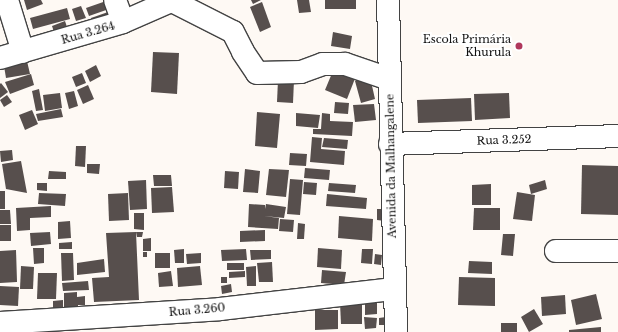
<!DOCTYPE html>
<html>
<head>
<meta charset="utf-8">
<style>
	body { margin:0 }
	#map { position:relative; width:618px; height:332px; overflow:hidden; background:#fef9f4; font-family:"Libre Baskerville",serif }
	div>[style] { position:absolute }
	.building>* { inset:0; background:#574f4d }
	.roads { filter:drop-shadow(1px 0 #434343) drop-shadow(-1px 0 #434343) drop-shadow(0 1px #434343) drop-shadow(0 -1px #434343) }
	.minor>* { height:22px; margin:-11px; padding:0 11px; transform-origin:11px; border-radius:11px; background:#fff }
	.dots>* { width:11px; height:11px; translate:-50% -50%; box-sizing:border-box; border:2px solid #fff; border-radius:50% }
	span { translate:-50% -50%; white-space:nowrap; text-align:center; line-height:1.15; -webkit-text-stroke:4px #fff; paint-order:stroke }
	.street-label { font-size:11px; color:#101010 }
	.poi-label { font-size:11px; color:#101010 }
	.right { translate:-100% -50%; text-align:right }
</style>
</head>
<body>
<div id="map">
	<div class="building">
		<i style="clip-path:polygon(24px 0,41px 0,43px 4px,27px 10px)"></i>
		<i style="clip-path:polygon(109px 0,109px 9px,89px 16px,86px 8px)"></i>
		<i style="clip-path:polygon(251px 0,261px 0,253px 4px)"></i>
		<i style="clip-path:polygon(297px 0,309px 0,311px 12px,299px 13px)"></i>
		<i style="clip-path:polygon(325px 0,356px 0,356px 9px,325px 9px)"></i>
		<i style="clip-path:polygon(262px 2px,271px 27px,260px 32px,250px 7px)"></i>
		<i style="clip-path:polygon(81px 6px,86px 18px,76px 21px,72px 9px)"></i>
		<i style="clip-path:polygon(67px 8px,70px 19px,33px 29px,30px 18px)"></i>
		<i style="clip-path:polygon(108px 12px,111px 21px,94px 27px,91px 18px)"></i>
		<i style="clip-path:polygon(65px 21px,68px 30px,55px 35px,52px 26px)"></i>
		<i style="clip-path:polygon(333px 32px,352px 36px,350px 49px,331px 46px)"></i>
		<i style="clip-path:polygon(153px 52px,179px 53px,177px 94px,151px 92px)"></i>
		<i style="clip-path:polygon(27px 61px,30px 74px,6px 78px,4px 66px)"></i>
		<i style="clip-path:polygon(96px 65px,101px 76px,90px 82px,85px 71px)"></i>
		<i style="clip-path:polygon(335px 66px,356px 76px,347px 99px,325px 90px)"></i>
		<i style="clip-path:polygon(82px 73px,86px 83px,76px 87px,72px 77px)"></i>
		<i style="clip-path:polygon(31px 74px,34px 85px,10px 94px,5px 82px)"></i>
		<i style="clip-path:polygon(370px 77px,375px 99px,361px 103px,355px 81px)"></i>
		<i style="clip-path:polygon(278px 80px,294px 80px,293px 103px,277px 102px)"></i>
		<i style="clip-path:polygon(1px 83px,8px 92px,0 98px,0 84px)"></i>
		<i style="clip-path:polygon(88px 85px,94px 99px,83px 104px,77px 90px)"></i>
		<i style="clip-path:polygon(39px 89px,43px 110px,36px 111px,32px 91px)"></i>
		<i style="clip-path:polygon(74px 91px,78px 106px,69px 109px,65px 93px)"></i>
		<i style="clip-path:polygon(60px 93px,62px 108px,45px 111px,43px 95px)"></i>
		<i style="clip-path:polygon(509px 93px,510px 118px,475px 120px,474px 94px)"></i>
		<i style="clip-path:polygon(7px 95px,12px 102px,4px 107px,0 100px)"></i>
		<i style="clip-path:polygon(471px 98px,472px 121px,418px 123px,417px 100px)"></i>
		<i style="clip-path:polygon(335px 102px,349px 103px,348px 114px,334px 113px)"></i>
		<i style="clip-path:polygon(374px 104px,376px 120px,355px 122px,353px 105px)"></i>
		<i style="clip-path:polygon(61px 109px,63px 117px,38px 121px,36px 114px)"></i>
		<i style="clip-path:polygon(32px 110px,38px 124px,25px 130px,19px 115px)"></i>
		<i style="clip-path:polygon(257px 112px,280px 114px,277px 148px,255px 146px)"></i>
		<i style="clip-path:polygon(296px 113px,320px 115px,318px 128px,296px 126px)"></i>
		<i style="clip-path:polygon(322px 113px,330px 114px,330px 121px,353px 122px,352px 136px,313px 134px,313px 129px,321px 129px)"></i>
		<i style="clip-path:polygon(312px 137px,322px 138px,321px 149px,345px 151px,344px 165px,310px 162px)"></i>
		<i style="clip-path:polygon(324px 138px,348px 140px,347px 149px,322px 147px)"></i>
		<i style="clip-path:polygon(76px 146px,86px 146px,85px 167px,75px 166px)"></i>
		<i style="clip-path:polygon(12px 150px,13px 160px,1px 162px,0 151px)"></i>
		<i style="clip-path:polygon(290px 153px,307px 154px,306px 166px,289px 165px)"></i>
		<i style="clip-path:polygon(21px 161px,27px 193px,6px 189px,2px 164px)"></i>
		<i style="clip-path:polygon(87px 164px,100px 164px,99px 174px,87px 173px)"></i>
		<i style="clip-path:polygon(582px 165px,618px 166px,618px 215px,581px 214px)"></i>
		<i style="clip-path:polygon(305px 168px,330px 170px,329px 180px,304px 178px)"></i>
		<i style="clip-path:polygon(245px 169px,260px 171px,258px 193px,243px 192px)"></i>
		<i style="clip-path:polygon(269px 169px,289px 170px,286px 197px,266px 195px)"></i>
		<i style="clip-path:polygon(49px 171px,66px 172px,66px 179px,48px 179px)"></i>
		<i style="clip-path:polygon(225px 171px,239px 172px,238px 189px,224px 188px)"></i>
		<i style="clip-path:polygon(153px 175px,171px 175px,172px 186px,154px 186px)"></i>
		<i style="clip-path:polygon(290px 179px,303px 180px,300px 215px,287px 214px)"></i>
		<i style="clip-path:polygon(146px 180px,147px 209px,130px 210px,128px 181px)"></i>
		<i style="clip-path:polygon(545px 180px,547px 189px,531px 194px,529px 185px)"></i>
		<i style="clip-path:polygon(304px 182px,317px 183px,316px 195px,303px 194px)"></i>
		<i style="clip-path:polygon(37px 183px,47px 183px,47px 191px,37px 190px)"></i>
		<i style="clip-path:polygon(329px 183px,356px 185px,355px 193px,328px 191px)"></i>
		<i style="clip-path:polygon(491px 184px,491px 205px,472px 205px,472px 185px)"></i>
		<i style="clip-path:polygon(172px 187px,174px 212px,152px 213px,151px 188px)"></i>
		<i style="clip-path:polygon(0 191px,5px 191px,5px 209px,0 209px)"></i>
		<i style="clip-path:polygon(517px 192px,535px 195px,532px 221px,513px 219px)"></i>
		<i style="clip-path:polygon(39px 193px,66px 194px,65px 206px,38px 204px)"></i>
		<i style="clip-path:polygon(128px 193px,129px 220px,109px 221px,108px 194px)"></i>
		<i style="clip-path:polygon(327px 194px,367px 198px,366px 209px,326px 206px)"></i>
		<i style="clip-path:polygon(249px 204px,265px 205px,265px 209px,266px 204px,286px 207px,284px 218px,264px 216px,279px 218px,278px 229px,248px 227px)"></i>
		<i style="clip-path:polygon(51px 206px,51px 217px,30px 218px,30px 230px,17px 231px,16px 208px)"></i>
		<i style="clip-path:polygon(474px 208px,500px 208px,500px 230px,473px 230px)"></i>
		<i style="clip-path:polygon(377px 209px,386px 209px,385px 221px,377px 220px)"></i>
		<i style="clip-path:polygon(0 210px,10px 210px,11px 224px,0 224px)"></i>
		<i style="clip-path:polygon(134px 213px,144px 213px,144px 230px,134px 229px)"></i>
		<i style="clip-path:polygon(339px 216px,373px 219px,372px 241px,338px 238px)"></i>
		<i style="clip-path:polygon(280px 219px,294px 220px,293px 232px,279px 231px)"></i>
		<i style="clip-path:polygon(70px 221px,71px 238px,58px 239px,58px 222px)"></i>
		<i style="clip-path:polygon(298px 223px,305px 224px,304px 239px,297px 239px)"></i>
		<i style="clip-path:polygon(0 225px,11px 225px,11px 241px,0 241px)"></i>
		<i style="clip-path:polygon(265px 230px,265px 241px,240px 242px,240px 231px)"></i>
		<i style="clip-path:polygon(50px 232px,51px 244px,31px 246px,30px 233px)"></i>
		<i style="clip-path:polygon(136px 232px,143px 232px,142px 237px,137px 237px)"></i>
		<i style="clip-path:polygon(136px 232px,139px 300px,94px 302px,92px 278px,109px 277px,106px 233px)"></i>
		<i style="clip-path:polygon(503px 234px,515px 234px,513px 256px,501px 255px)"></i>
		<i style="clip-path:polygon(151px 238px,151px 251px,143px 251px,143px 239px)"></i>
		<i style="clip-path:polygon(72px 242px,72px 249px,59px 249px,59px 243px)"></i>
		<i style="clip-path:polygon(33px 248px,44px 248px,44px 263px,34px 264px)"></i>
		<i style="clip-path:polygon(318px 248px,342px 250px,341px 269px,317px 267px)"></i>
		<i style="clip-path:polygon(184px 249px,184px 263px,175px 263px,174px 250px)"></i>
		<i style="clip-path:polygon(246px 249px,247px 260px,222px 261px,221px 250px)"></i>
		<i style="clip-path:polygon(362px 249px,373px 249px,372px 264px,361px 263px)"></i>
		<i style="clip-path:polygon(16px 250px,17px 282px,0 283px,0 251px)"></i>
		<i style="clip-path:polygon(250px 250px,271px 250px,271px 259px,251px 260px)"></i>
		<i style="clip-path:polygon(143px 252px,147px 252px,147px 257px,143px 257px)"></i>
		<i style="clip-path:polygon(61px 253px,73px 253px,74px 280px,62px 281px)"></i>
		<i style="clip-path:polygon(155px 253px,170px 253px,170px 268px,155px 268px)"></i>
		<i style="clip-path:polygon(201px 253px,201px 263px,187px 264px,186px 254px)"></i>
		<i style="clip-path:polygon(375px 254px,382px 255px,381px 265px,374px 264px)"></i>
		<i style="clip-path:polygon(104px 259px,105px 272px,77px 275px,77px 263px)"></i>
		<i style="clip-path:polygon(469px 261px,492px 262px,492px 274px,468px 273px)"></i>
		<i style="clip-path:polygon(272px 262px,273px 282px,259px 282px,257px 263px)"></i>
		<i style="clip-path:polygon(227px 263px,244px 263px,244px 270px,227px 270px)"></i>
		<i style="clip-path:polygon(21px 266px,34px 267px,33px 289px,20px 289px)"></i>
		<i style="clip-path:polygon(200px 266px,202px 285px,178px 287px,177px 268px)"></i>
		<i style="clip-path:polygon(256px 266px,256px 286px,247px 286px,246px 267px)"></i>
		<i style="clip-path:polygon(322px 270px,346px 272px,344px 285px,321px 283px)"></i>
		<i style="clip-path:polygon(171px 271px,173px 286px,159px 287px,158px 273px)"></i>
		<i style="clip-path:polygon(245px 271px,245px 277px,229px 278px,229px 272px)"></i>
		<i style="clip-path:polygon(38px 273px,57px 273px,56px 299px,37px 299px)"></i>
		<i style="clip-path:polygon(221px 277px,227px 277px,227px 283px,221px 283px)"></i>
		<i style="clip-path:polygon(459px 277px,495px 278px,495px 306px,458px 305px)"></i>
		<i style="clip-path:polygon(88px 281px,89px 290px,63px 291px,62px 283px)"></i>
		<i style="clip-path:polygon(231px 284px,232px 292px,222px 294px,221px 286px)"></i>
		<i style="clip-path:polygon(0 286px,19px 287px,18px 306px,0 305px)"></i>
		<i style="clip-path:polygon(77px 292px,77px 297px,85px 296px,85px 305px,78px 305px,78px 309px,64px 310px,64px 293px)"></i>
		<i style="clip-path:polygon(596px 294px,602px 319px,576px 325px,571px 300px)"></i>
		<i style="clip-path:polygon(565px 295px,566px 314px,542px 316px,541px 297px)"></i>
		<i style="clip-path:polygon(63px 300px,63px 310px,53px 311px,53px 301px)"></i>
		<i style="clip-path:polygon(377px 301px,377px 314px,365px 315px,365px 302px)"></i>
		<i style="clip-path:polygon(362px 302px,362px 324px,341px 324px,340px 303px)"></i>
		<i style="clip-path:polygon(534px 309px,543px 324px,529px 332px,521px 317px)"></i>
		<i style="clip-path:polygon(315px 310px,338px 310px,338px 329px,315px 330px)"></i>
		<i style="clip-path:polygon(364px 317px,377px 318px,376px 328px,365px 329px)"></i>
		<i style="clip-path:polygon(386px 317px,386px 325px,379px 325px,379px 318px)"></i>
		<i style="clip-path:polygon(501px 323px,517px 323px,517px 332px,501px 332px)"></i>
		<i style="clip-path:polygon(601px 327px,601px 332px,569px 332px,569px 330px)"></i>
	</div>
	<div class="roads">
		<div class="minor">
			<i style="left:7px;top:0;width:54px;rotate:72.9deg"></i>
			<i style="left:115px;top:0;width:23px;rotate:70deg"></i>
			<i style="left:388px;top:0;width:332px;rotate:88.6deg"></i>
			<i style="left:172px;top:1px;width:68px;rotate:26.9deg"></i>
			<i style="left:233px;top:32px;width:22px;rotate:63deg"></i>
			<i style="left:243px;top:52px;width:25px;rotate:56deg"></i>
			<i style="left:257px;top:73px;width:44px;rotate:-1.3deg"></i>
			<i style="left:301px;top:72px;width:23px;rotate:-20deg"></i>
			<i style="left:323px;top:64px;width:22px"></i>
			<i style="left:345px;top:64px;width:46px;rotate:18.8deg"></i>
			<i style="left:0;top:58px;width:128px;rotate:-16.3deg"></i>
			<i style="left:123px;top:22px;width:55px;rotate:-23.7deg"></i>
			<i style="left:390px;top:144px;width:228px;rotate:-2deg"></i>
			<i style="left:556px;top:251px;width:62px"></i>
			<i style="left:0;top:323px;width:220px;rotate:-3.6deg"></i>
			<i style="left:220px;top:309px;width:175px;rotate:-6.6deg"></i>
		</div>
	</div>
	<div class="dots">
		<i style="left:519px;top:46px;background:#b0385c"></i>
	</div>
	<div class="street-label">
		<span style="left:88px;top:33px;rotate:-16deg">Rua 3.264</span>
		<span style="left:504px;top:140px;rotate:-2deg">Rua 3.252</span>
		<span style="left:391px;top:166px;rotate:-91deg">Avenida da Malhangalene</span>
		<span style="left:197px;top:310px;rotate:-5deg">Rua 3.260</span>
	</div>
	<div class="poi-label">
		<span class="right" style="left:511px;top:46px">Escola Primária<br>Khurula</span>
	</div>
</div>
</body>
</html>
